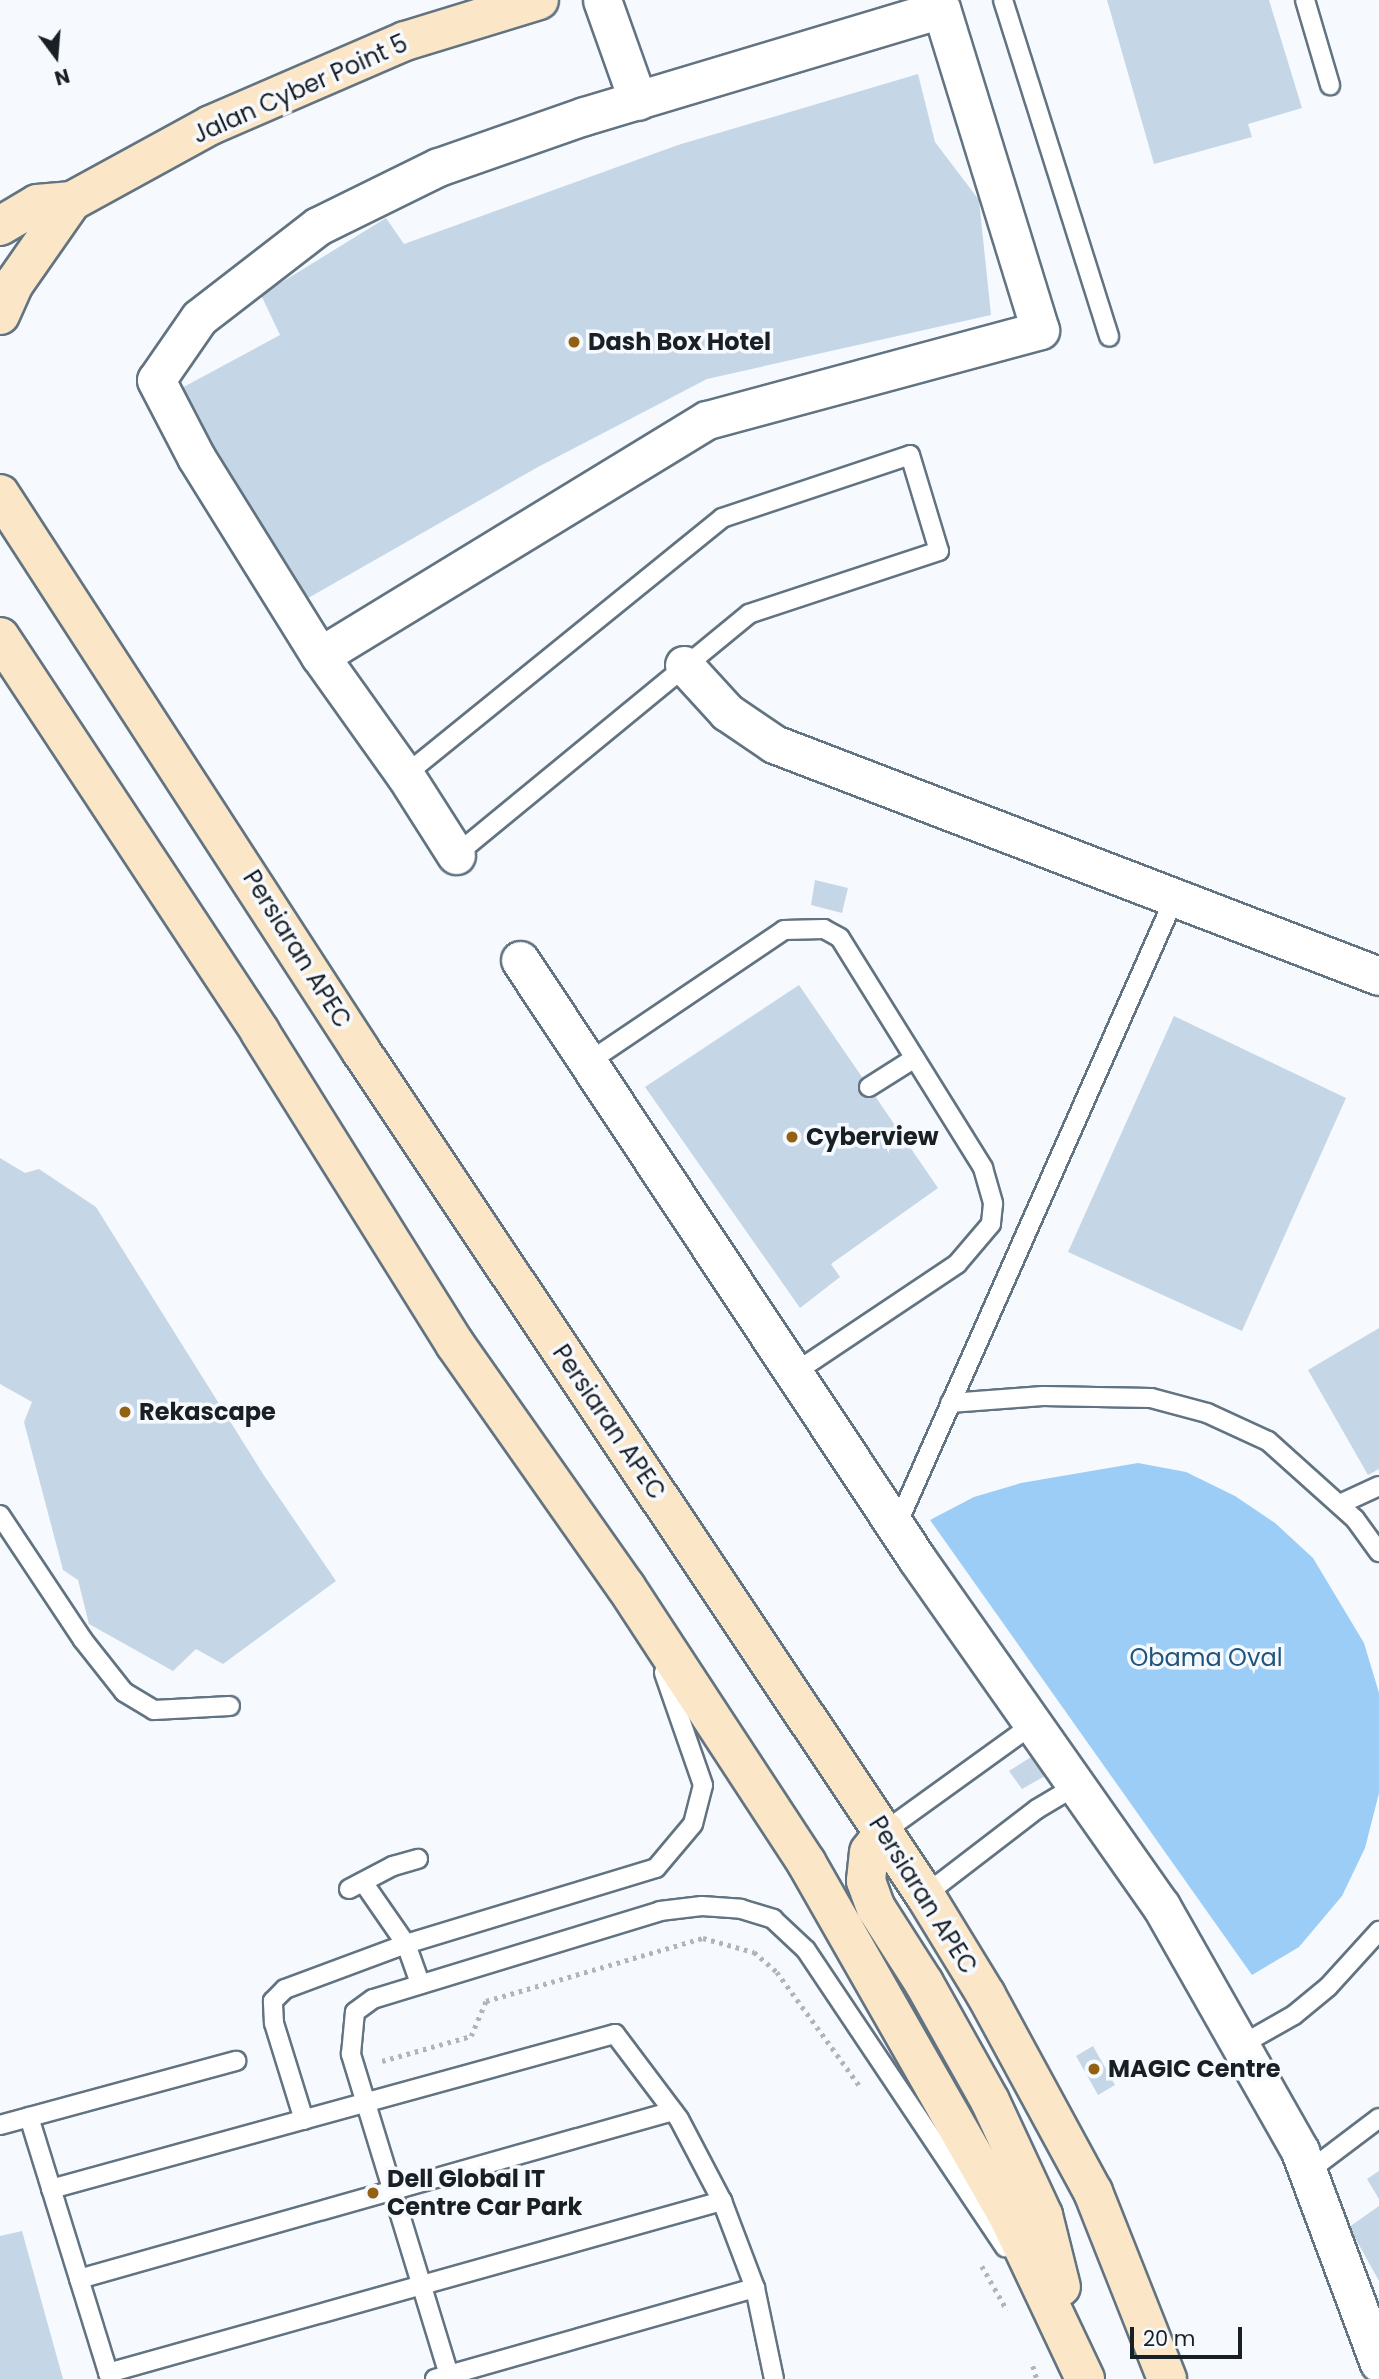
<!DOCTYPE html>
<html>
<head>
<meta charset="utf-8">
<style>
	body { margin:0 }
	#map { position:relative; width:1379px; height:2379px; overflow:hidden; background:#f6f9fd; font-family:Poppins,sans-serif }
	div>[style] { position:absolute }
	.green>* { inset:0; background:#9bcdf7 }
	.building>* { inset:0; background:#c5d7e7 }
	.path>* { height:4.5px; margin-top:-2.25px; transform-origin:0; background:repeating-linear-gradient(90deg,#b0b5b9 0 3.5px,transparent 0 8.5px) }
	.roads { filter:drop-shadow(2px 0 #627381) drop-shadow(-2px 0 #627381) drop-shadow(0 2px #627381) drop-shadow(0 -2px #627381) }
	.lane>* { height:18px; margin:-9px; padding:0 9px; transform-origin:9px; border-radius:9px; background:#fff }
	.street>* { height:37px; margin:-18.5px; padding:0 18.5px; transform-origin:18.5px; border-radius:18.5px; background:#fff }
	.secondary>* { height:38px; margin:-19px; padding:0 19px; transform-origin:19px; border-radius:19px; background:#fbe6c7 }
	.dots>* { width:19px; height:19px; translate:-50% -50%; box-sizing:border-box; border:4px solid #f6f9fd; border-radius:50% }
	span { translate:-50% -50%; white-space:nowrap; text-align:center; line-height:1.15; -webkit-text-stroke:7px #f6f9fd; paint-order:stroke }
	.street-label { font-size:24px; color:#181f25 }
	.poi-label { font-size:24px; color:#181f25; font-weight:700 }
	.left { translate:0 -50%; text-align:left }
	.park-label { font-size:24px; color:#1f547b }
	.north { position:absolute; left:21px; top:21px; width:70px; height:70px; -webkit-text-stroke:5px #f6f9fd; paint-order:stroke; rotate:164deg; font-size:19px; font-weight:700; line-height:28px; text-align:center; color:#181f25 }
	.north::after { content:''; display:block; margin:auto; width:24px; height:32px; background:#181f25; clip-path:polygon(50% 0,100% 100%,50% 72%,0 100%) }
	.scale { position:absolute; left:1130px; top:2327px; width:112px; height:32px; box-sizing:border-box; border:4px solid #181f25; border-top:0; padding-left:9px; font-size:21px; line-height:24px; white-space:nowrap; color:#181f25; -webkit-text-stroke:5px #f6f9fd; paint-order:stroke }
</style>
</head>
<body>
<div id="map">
	<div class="green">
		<i style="clip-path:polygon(1138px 1463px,1186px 1472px,1235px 1496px,1275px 1523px,1313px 1558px,1364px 1643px,1379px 1693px,1379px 1793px,1365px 1848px,1342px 1896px,1299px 1947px,1252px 1975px,930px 1520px,974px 1497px,1021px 1483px)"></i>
	</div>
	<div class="building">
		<i style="clip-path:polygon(1107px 0,1269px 0,1302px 108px,1248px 124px,1252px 137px,1154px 164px)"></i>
		<i style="clip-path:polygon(918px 74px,935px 142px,979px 200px,991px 315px,707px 379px,538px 467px,303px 601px,178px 390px,280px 335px,261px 295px,386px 218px,404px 244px,678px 145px)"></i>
		<i style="clip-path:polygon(815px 880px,848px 888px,842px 913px,811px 905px)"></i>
		<i style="clip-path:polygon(799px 985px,938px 1188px,831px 1264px,840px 1277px,800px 1308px,645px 1087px)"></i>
		<i style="clip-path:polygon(1174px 1016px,1346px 1098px,1242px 1331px,1068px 1252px)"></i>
		<i style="clip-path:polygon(0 1158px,25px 1173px,39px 1169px,96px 1207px,263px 1474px,336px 1581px,223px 1664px,196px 1649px,173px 1671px,89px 1624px,78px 1580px,63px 1570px,24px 1422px,32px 1402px,0 1384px)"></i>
		<i style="clip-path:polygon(1379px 1328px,1379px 1469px,1368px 1475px,1308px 1370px)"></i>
		<i style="clip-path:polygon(1031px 1757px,1045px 1776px,1022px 1789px,1009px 1771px)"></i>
		<i style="clip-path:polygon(1093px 2046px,1115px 2085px,1098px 2095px,1076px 2056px)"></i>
		<i style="clip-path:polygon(1379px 2171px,1379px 2199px,1367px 2179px)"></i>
		<i style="clip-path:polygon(1379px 2206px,1379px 2281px,1349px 2227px)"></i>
		<i style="clip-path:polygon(22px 2231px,63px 2379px,0 2379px,0 2236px)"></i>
	</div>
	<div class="path">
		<i style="left:382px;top:2061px;width:92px;rotate:-15.7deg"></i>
		<i style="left:471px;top:2036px;width:38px;rotate:-67deg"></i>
		<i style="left:486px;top:2001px;width:226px;rotate:-16.2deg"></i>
		<i style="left:703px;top:1938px;width:53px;rotate:15.4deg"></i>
		<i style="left:754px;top:1952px;width:30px;rotate:41deg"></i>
		<i style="left:777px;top:1972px;width:140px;rotate:54deg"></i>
		<i style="left:982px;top:2266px;width:51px;rotate:60.4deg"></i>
		<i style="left:1033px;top:2366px;width:14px;rotate:73deg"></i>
	</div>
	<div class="roads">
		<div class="lane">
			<i style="left:1003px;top:0;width:353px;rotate:72.5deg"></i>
			<i style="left:1305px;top:0;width:89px;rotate:73.6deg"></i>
			<i style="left:405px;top:775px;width:408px;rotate:-39deg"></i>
			<i style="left:722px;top:518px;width:198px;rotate:-18.5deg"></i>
			<i style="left:910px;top:455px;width:100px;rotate:73.2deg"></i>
			<i style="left:939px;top:551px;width:200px;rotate:161.7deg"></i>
			<i style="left:749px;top:614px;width:379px;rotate:140.6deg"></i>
			<i style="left:590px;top:1061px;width:234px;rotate:-34deg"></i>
			<i style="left:784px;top:930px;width:40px;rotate:-1.4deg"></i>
			<i style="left:824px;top:929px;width:18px;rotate:29deg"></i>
			<i style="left:840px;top:938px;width:271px;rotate:58.1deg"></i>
			<i style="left:983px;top:1168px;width:37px;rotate:74deg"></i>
			<i style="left:993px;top:1204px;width:20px;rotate:96deg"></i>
			<i style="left:991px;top:1224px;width:52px;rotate:130.4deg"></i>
			<i style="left:957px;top:1264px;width:196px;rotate:146.2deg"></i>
			<i style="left:869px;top:1087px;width:54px;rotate:-32.2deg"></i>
			<i style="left:950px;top:1403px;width:93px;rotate:-4.3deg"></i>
			<i style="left:1043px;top:1396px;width:108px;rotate:1.1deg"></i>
			<i style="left:1151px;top:1398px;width:58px;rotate:15deg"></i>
			<i style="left:1207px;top:1413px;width:67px;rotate:24.7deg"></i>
			<i style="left:1268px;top:1441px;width:117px;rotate:41.9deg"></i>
			<i style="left:1355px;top:1519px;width:41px;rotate:54deg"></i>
			<i style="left:1340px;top:1504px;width:43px;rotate:-24.8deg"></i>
			<i style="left:0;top:1515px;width:150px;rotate:56.4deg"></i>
			<i style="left:83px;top:1640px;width:66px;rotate:51.7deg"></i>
			<i style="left:124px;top:1692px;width:35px;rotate:31deg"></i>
			<i style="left:154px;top:1710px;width:76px;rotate:-3deg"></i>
			<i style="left:896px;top:1527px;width:689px;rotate:-66.11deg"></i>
			<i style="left:885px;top:1831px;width:185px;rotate:-35.8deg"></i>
			<i style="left:363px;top:1882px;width:75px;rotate:55.3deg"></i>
			<i style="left:406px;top:1944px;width:41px;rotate:70.3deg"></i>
			<i style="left:349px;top:1889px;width:50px;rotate:-27.6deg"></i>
			<i style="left:393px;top:1866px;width:26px;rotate:-16deg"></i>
			<i style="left:925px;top:1895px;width:141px;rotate:-37.5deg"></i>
			<i style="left:1037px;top:1809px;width:49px;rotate:-30.8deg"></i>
			<i style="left:1243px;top:2044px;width:59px;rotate:-29.6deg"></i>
			<i style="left:1294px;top:2015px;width:44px;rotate:-39.5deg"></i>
			<i style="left:1328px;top:1987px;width:76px;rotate:-47.7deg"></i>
			<i style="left:29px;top:2117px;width:274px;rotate:72.8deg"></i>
			<i style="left:304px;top:2120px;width:102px;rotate:-107.2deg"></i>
			<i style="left:274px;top:2023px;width:22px;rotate:-93deg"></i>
			<i style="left:273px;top:2001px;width:17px;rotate:-45deg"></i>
			<i style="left:285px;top:1989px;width:129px;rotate:-20.4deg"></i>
			<i style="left:406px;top:1944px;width:261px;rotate:-16.9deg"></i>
			<i style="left:656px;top:1868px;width:57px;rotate:-49.9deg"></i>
			<i style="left:693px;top:1824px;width:40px;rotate:-75.6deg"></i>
			<i style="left:703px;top:1785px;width:119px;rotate:-109.2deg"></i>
			<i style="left:0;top:2125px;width:245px;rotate:-15.2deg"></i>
			<i style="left:1309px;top:2171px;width:88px;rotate:-37.1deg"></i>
			<i style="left:51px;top:2189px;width:585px;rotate:-15.37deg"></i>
			<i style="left:615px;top:2034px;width:106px;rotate:53deg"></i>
			<i style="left:679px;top:2119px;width:93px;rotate:62.3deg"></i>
			<i style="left:722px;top:2201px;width:93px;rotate:69.2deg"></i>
			<i style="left:755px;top:2288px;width:93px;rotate:78.2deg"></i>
			<i style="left:79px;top:2279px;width:617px;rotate:-15.79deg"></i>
			<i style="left:108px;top:2373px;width:638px;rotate:-15.65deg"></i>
			<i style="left:449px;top:2375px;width:336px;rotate:-107deg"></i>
			<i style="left:351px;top:2054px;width:42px;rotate:-84.6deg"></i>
			<i style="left:355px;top:2012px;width:22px;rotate:-36deg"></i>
			<i style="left:373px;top:1999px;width:300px;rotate:-17deg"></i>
			<i style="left:660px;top:1911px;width:42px;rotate:-6.8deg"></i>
			<i style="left:702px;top:1906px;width:39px;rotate:4deg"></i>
			<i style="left:741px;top:1909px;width:34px;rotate:17deg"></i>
			<i style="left:773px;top:1919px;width:45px;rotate:43.2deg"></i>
			<i style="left:806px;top:1950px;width:358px;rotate:56.2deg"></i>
			<i style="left:435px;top:2379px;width:333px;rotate:-15.9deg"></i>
		</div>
		<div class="street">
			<i style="left:602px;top:0;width:107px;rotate:70.4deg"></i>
			<i style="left:320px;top:656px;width:453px;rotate:-31.4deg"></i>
			<i style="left:707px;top:420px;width:345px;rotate:-15.1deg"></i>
			<i style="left:1040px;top:330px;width:336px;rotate:-107.1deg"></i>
			<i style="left:941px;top:9px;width:373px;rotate:163.3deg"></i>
			<i style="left:584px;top:116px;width:155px;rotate:160.7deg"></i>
			<i style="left:438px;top:167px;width:134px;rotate:153.8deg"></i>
			<i style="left:318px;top:226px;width:150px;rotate:142.3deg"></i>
			<i style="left:199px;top:318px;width:75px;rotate:124.7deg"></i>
			<i style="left:156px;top:380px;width:87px;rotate:62.5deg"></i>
			<i style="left:196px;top:457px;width:234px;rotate:58.1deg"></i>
			<i style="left:320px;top:656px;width:146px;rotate:54.5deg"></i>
			<i style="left:405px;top:775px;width:95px;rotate:57.5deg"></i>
			<i style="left:684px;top:665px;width:64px;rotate:47.5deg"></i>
			<i style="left:727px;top:712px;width:57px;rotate:34.2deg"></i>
			<i style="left:774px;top:744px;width:648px;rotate:20.98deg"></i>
			<i style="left:520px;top:960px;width:719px;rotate:56.46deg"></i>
			<i style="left:917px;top:1559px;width:424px;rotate:54.9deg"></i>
			<i style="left:1161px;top:1906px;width:282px;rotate:60.4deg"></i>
			<i style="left:1300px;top:2151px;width:226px;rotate:69.6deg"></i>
		</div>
		<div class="secondary">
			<i style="left:0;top:226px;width:43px;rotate:-30.7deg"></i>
			<i style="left:37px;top:204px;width:35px;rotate:-5deg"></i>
			<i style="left:72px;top:201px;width:158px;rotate:-28.7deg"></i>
			<i style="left:211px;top:125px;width:211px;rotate:-23.4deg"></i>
			<i style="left:405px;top:41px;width:140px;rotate:-17deg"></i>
			<i style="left:0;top:315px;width:34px;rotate:-66deg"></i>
			<i style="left:14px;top:284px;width:101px;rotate:-55.1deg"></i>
			<i style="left:0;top:494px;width:664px;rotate:57.05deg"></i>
			<i style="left:361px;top:1051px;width:1015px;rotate:56.25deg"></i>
			<i style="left:925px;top:1895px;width:117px;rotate:58.6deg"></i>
			<i style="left:986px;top:1995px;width:224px;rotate:61.5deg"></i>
			<i style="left:1093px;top:2192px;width:201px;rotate:68.4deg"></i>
			<i style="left:0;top:637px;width:473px;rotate:56.6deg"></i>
			<i style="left:260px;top:1032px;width:368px;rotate:58deg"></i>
			<i style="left:455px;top:1344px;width:297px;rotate:54.9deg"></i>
			<i style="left:626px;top:1587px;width:329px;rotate:56.8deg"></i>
			<i style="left:806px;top:1862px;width:410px;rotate:60.3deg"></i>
			<i style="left:1009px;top:2218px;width:178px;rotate:64.7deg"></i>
			<i style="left:885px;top:1831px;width:26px;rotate:127deg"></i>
			<i style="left:869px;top:1852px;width:29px;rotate:96deg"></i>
			<i style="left:866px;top:1881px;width:29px;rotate:70deg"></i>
			<i style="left:876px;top:1908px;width:89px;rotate:57.4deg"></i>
			<i style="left:924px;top:1983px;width:135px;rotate:60.8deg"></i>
			<i style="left:990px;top:2101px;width:126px;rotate:65.1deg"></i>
			<i style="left:1043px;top:2215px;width:74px;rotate:76deg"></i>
		</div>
	</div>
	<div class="dots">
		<i style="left:574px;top:342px;background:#926111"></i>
		<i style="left:792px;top:1137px;background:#926111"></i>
		<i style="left:125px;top:1412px;background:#926111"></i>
		<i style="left:1094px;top:2069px;background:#926111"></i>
		<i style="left:373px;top:2193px;background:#926111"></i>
	</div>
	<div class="street-label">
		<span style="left:300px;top:89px;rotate:-24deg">Jalan Cyber Point 5</span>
		<span style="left:297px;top:949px;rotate:58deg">Persiaran APEC</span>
		<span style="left:609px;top:1422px;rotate:56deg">Persiaran APEC</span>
		<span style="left:923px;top:1895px;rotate:58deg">Persiaran APEC</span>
	</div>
	<div class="poi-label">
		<span class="left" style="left:588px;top:342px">Dash Box Hotel</span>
		<span class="left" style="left:806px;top:1137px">Cyberview</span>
		<span class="left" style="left:139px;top:1412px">Rekascape</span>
		<span class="left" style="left:1108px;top:2069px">MAGIC Centre</span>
		<span class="left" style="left:387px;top:2193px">Dell Global IT<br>Centre Car Park</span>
	</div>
	<div class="park-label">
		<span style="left:1206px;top:1658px">Obama Oval</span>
	</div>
	<div class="north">N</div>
	<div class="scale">20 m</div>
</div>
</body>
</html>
